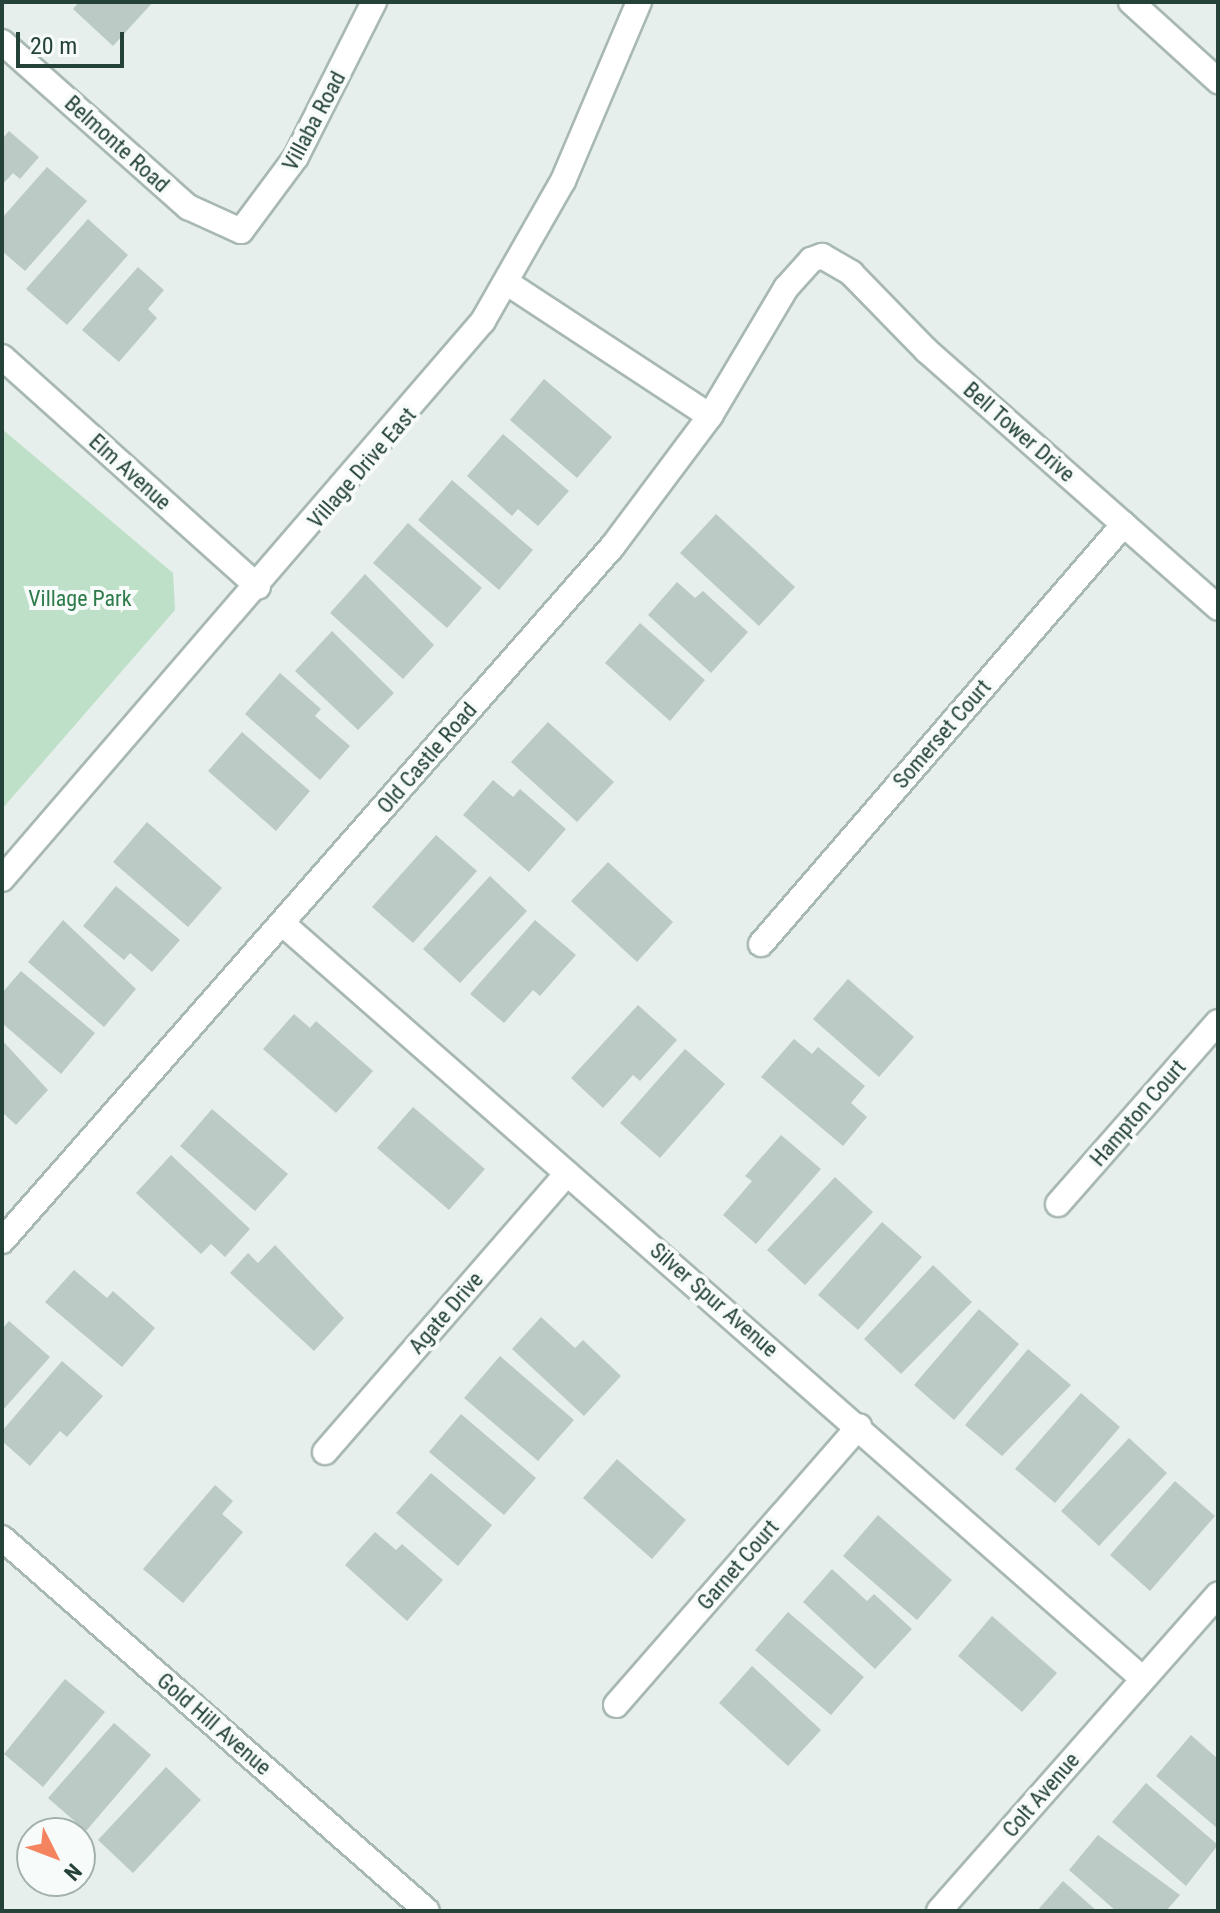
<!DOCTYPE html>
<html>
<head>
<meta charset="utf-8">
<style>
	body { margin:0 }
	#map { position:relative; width:1220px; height:1913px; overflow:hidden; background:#e6efeb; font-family:"Roboto Condensed",sans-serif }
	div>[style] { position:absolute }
	.green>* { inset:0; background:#bfe0c8 }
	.building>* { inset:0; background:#bbcac4 }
	.roads { filter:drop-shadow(2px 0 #a8b8b2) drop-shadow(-2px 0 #a8b8b2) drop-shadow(0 2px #a8b8b2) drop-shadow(0 -2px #a8b8b2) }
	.minor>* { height:24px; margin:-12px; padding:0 12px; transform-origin:12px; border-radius:12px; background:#fff }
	span { translate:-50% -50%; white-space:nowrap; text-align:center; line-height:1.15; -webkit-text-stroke:8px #f7fbf9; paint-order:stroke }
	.street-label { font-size:22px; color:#24423a }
	.park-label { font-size:22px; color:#2d7a4b }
	.frame { position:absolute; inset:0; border:4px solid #24423a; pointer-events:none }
	.north { position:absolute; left:16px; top:1817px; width:80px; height:80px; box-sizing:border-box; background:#f7fbf9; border:2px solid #a3b1ad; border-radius:50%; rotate:132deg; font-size:22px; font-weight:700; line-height:32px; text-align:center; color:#24423a }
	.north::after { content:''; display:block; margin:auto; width:28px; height:36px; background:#f4845f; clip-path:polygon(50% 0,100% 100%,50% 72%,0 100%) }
	.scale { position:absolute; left:16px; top:32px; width:108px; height:36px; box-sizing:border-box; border:4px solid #24423a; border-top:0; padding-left:10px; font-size:24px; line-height:28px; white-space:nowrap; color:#24423a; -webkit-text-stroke:6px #f7fbf9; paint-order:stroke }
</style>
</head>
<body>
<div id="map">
	<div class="green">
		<i style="clip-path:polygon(2px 429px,173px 573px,175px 610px,2px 809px)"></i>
	</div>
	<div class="building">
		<i style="clip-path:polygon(79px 2px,153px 2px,113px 46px,73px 9px)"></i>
		<i style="clip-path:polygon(9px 131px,39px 157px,20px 179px,13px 173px,2px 185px,2px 139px)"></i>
		<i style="clip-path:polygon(47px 167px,87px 201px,25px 271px,2px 251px,2px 218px)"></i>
		<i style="clip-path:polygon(88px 219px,128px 255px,67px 325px,26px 289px)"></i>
		<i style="clip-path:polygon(138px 267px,164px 290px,148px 309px,157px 318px,119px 362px,82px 330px)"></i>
		<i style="clip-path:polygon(544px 379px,612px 437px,577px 478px,510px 420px)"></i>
		<i style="clip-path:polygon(503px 434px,569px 491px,538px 526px,518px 509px,512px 516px,467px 476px)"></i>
		<i style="clip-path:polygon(452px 480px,533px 550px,499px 590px,418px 520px)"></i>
		<i style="clip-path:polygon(716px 514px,795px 587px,759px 626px,680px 553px)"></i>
		<i style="clip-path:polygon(408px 523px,482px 588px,447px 628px,373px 563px)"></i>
		<i style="clip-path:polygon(365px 574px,434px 645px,403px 679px,330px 613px)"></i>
		<i style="clip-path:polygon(677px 582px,695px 598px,703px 591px,748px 632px,711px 673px,648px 615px)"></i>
		<i style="clip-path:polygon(640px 623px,705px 680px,670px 721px,605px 663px)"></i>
		<i style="clip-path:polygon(332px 631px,394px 693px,358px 730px,295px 671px)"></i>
		<i style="clip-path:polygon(280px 673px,321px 709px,315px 716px,350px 746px,320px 780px,245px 714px)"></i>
		<i style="clip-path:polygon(548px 722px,614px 782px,577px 822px,511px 762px)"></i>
		<i style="clip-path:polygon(242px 732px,310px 791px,276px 831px,208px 771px)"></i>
		<i style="clip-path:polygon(493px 780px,513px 797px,520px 789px,566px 829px,529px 872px,463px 815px)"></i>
		<i style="clip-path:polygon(147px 822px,222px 888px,188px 927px,113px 862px)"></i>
		<i style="clip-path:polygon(436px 835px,477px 871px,413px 943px,372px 907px)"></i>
		<i style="clip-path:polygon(608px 862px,673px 922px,637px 962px,571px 901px)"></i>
		<i style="clip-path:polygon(490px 876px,527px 911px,460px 983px,423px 949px)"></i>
		<i style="clip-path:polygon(116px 886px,180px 940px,152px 972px,130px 953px,124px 960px,83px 926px)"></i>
		<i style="clip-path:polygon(63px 920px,136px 989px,104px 1027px,28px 962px)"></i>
		<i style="clip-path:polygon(535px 920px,576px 955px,540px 996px,533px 990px,504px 1023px,470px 994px)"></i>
		<i style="clip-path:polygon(21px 971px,95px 1033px,61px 1074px,2px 1023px,2px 993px)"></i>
		<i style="clip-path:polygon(848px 979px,914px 1037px,879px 1077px,813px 1019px)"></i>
		<i style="clip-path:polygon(638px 1005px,677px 1040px,640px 1081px,633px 1075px,603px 1108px,571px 1078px)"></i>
		<i style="clip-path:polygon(294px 1014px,310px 1028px,316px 1021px,373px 1071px,336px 1113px,263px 1049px)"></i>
		<i style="clip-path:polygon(794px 1039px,812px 1054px,818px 1047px,865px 1086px,851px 1103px,867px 1117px,843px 1146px,761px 1077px)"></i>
		<i style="clip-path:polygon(2px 1040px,48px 1090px,16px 1125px,2px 1112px)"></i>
		<i style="clip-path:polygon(685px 1049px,725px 1084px,660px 1158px,620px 1123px)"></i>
		<i style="clip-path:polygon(413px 1107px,485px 1169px,449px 1210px,377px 1148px)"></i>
		<i style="clip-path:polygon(212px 1109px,288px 1174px,255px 1211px,180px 1146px)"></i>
		<i style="clip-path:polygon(781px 1135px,821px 1169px,756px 1244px,723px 1215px,752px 1181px,745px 1176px)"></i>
		<i style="clip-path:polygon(171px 1155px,250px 1229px,225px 1257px,211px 1244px,201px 1254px,136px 1193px)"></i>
		<i style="clip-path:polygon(835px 1177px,873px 1212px,805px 1285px,767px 1250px)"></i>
		<i style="clip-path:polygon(882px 1222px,922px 1257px,858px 1330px,818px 1295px)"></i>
		<i style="clip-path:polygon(275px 1245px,344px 1318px,314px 1351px,230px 1273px,248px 1253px,258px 1263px)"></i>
		<i style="clip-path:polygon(933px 1265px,972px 1302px,901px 1374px,864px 1339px)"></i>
		<i style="clip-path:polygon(74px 1270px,107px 1298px,113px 1291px,155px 1328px,122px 1367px,45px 1302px)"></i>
		<i style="clip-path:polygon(979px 1309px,1019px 1344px,954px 1420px,914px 1385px)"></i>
		<i style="clip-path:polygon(541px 1317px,575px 1348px,583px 1340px,621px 1376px,584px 1416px,512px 1349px)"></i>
		<i style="clip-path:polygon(9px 1321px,50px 1357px,2px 1411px,2px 1329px)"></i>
		<i style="clip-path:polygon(1028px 1349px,1071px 1385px,1002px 1456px,965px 1425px)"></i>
		<i style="clip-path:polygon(500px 1356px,574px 1420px,538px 1461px,464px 1398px)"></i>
		<i style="clip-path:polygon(62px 1361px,103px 1396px,67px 1437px,60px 1431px,30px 1466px,2px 1441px,2px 1431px)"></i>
		<i style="clip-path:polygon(1081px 1393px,1120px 1427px,1055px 1503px,1015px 1469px)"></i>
		<i style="clip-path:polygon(461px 1414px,536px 1478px,504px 1515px,429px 1452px)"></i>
		<i style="clip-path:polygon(1129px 1438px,1167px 1473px,1099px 1546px,1061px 1511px)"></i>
		<i style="clip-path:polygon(617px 1459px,686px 1520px,652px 1559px,583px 1498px)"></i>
		<i style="clip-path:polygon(431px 1473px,492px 1525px,458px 1566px,396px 1513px)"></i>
		<i style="clip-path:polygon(1175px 1481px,1215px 1516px,1150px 1591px,1110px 1555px)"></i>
		<i style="clip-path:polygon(215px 1485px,233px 1501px,222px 1514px,243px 1532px,183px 1603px,143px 1569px)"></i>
		<i style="clip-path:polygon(878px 1515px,952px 1580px,917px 1620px,843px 1556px)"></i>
		<i style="clip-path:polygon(375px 1532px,396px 1550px,402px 1544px,443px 1580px,407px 1621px,345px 1565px)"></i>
		<i style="clip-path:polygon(832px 1569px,867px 1601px,874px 1594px,912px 1629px,875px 1669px,803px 1602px)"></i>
		<i style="clip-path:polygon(788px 1612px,864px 1677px,831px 1715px,755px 1650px)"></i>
		<i style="clip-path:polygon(992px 1616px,1057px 1673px,1022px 1712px,958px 1656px)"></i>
		<i style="clip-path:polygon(752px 1666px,821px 1730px,788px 1766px,719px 1703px)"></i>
		<i style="clip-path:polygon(65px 1679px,105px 1712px,43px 1787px,4px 1754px)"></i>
		<i style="clip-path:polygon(114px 1723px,151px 1755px,86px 1831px,48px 1798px)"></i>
		<i style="clip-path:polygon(1191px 1735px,1218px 1759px,1218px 1829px,1156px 1776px)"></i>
		<i style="clip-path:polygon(166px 1767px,201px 1800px,133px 1873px,98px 1840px)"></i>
		<i style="clip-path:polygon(1146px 1783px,1218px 1845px,1186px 1886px,1112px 1822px)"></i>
		<i style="clip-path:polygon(1098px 1835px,1180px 1895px,1166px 1911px,1116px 1911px,1069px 1870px)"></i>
		<i style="clip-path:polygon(1063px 1881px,1097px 1911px,1037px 1911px)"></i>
	</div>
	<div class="roads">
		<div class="minor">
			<i style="left:1131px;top:2px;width:118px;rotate:42.2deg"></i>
			<i style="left:2px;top:42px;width:249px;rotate:41.6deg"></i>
			<i style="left:188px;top:207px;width:58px;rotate:24.4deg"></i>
			<i style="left:241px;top:231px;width:92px;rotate:-53.4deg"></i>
			<i style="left:296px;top:157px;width:174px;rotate:-63.3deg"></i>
			<i style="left:509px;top:284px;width:240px;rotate:33.3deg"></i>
			<i style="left:2px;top:357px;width:344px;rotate:41.9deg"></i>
			<i style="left:2px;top:879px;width:737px;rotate:-49.24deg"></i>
			<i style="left:483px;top:321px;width:161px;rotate:-60.3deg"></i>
			<i style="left:563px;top:181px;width:194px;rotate:-67deg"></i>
			<i style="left:283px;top:924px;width:1144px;rotate:41.28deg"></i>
			<i style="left:761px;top:944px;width:555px;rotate:-49.16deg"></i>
			<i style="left:1058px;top:1204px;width:242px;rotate:-48.7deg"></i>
			<i style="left:2px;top:1241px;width:924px;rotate:-48.69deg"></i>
			<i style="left:612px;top:547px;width:164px;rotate:-53.2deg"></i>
			<i style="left:710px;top:416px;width:149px;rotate:-59.3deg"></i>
			<i style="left:786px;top:288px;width:38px;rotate:-48deg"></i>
			<i style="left:811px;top:260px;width:12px;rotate:-20deg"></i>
			<i style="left:822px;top:256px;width:34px;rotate:30deg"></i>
			<i style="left:851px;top:273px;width:109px;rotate:45.7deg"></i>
			<i style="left:927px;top:351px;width:388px;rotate:41.4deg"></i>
			<i style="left:325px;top:1452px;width:369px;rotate:-49deg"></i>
			<i style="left:2px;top:1538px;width:565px;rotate:41.27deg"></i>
			<i style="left:616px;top:1705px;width:370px;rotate:-48.9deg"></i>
			<i style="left:939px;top:1911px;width:422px;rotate:-48.6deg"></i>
		</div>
	</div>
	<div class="street-label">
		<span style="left:314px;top:121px;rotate:-62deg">Villaba Road</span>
		<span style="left:117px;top:144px;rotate:42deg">Belmonte Road</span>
		<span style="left:1019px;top:432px;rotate:41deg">Bell Tower Drive</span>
		<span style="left:362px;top:468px;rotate:-49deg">Village Drive East</span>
		<span style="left:130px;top:472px;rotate:42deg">Elm Avenue</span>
		<span style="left:942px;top:734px;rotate:-49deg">Somerset Court</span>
		<span style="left:427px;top:758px;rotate:-49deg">Old Castle Road</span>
		<span style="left:1138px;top:1113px;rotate:-49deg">Hampton Court</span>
		<span style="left:714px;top:1300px;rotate:41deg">Silver Spur Avenue</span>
		<span style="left:446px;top:1313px;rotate:-49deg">Agate Drive</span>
		<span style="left:738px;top:1565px;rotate:-49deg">Garnet Court</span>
		<span style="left:214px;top:1724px;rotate:41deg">Gold Hill Avenue</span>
		<span style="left:1041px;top:1795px;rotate:-49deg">Colt Avenue</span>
	</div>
	<div class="park-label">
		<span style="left:80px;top:599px">Village Park</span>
	</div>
	<div class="frame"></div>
	<div class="north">N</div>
	<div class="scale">20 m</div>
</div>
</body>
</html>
